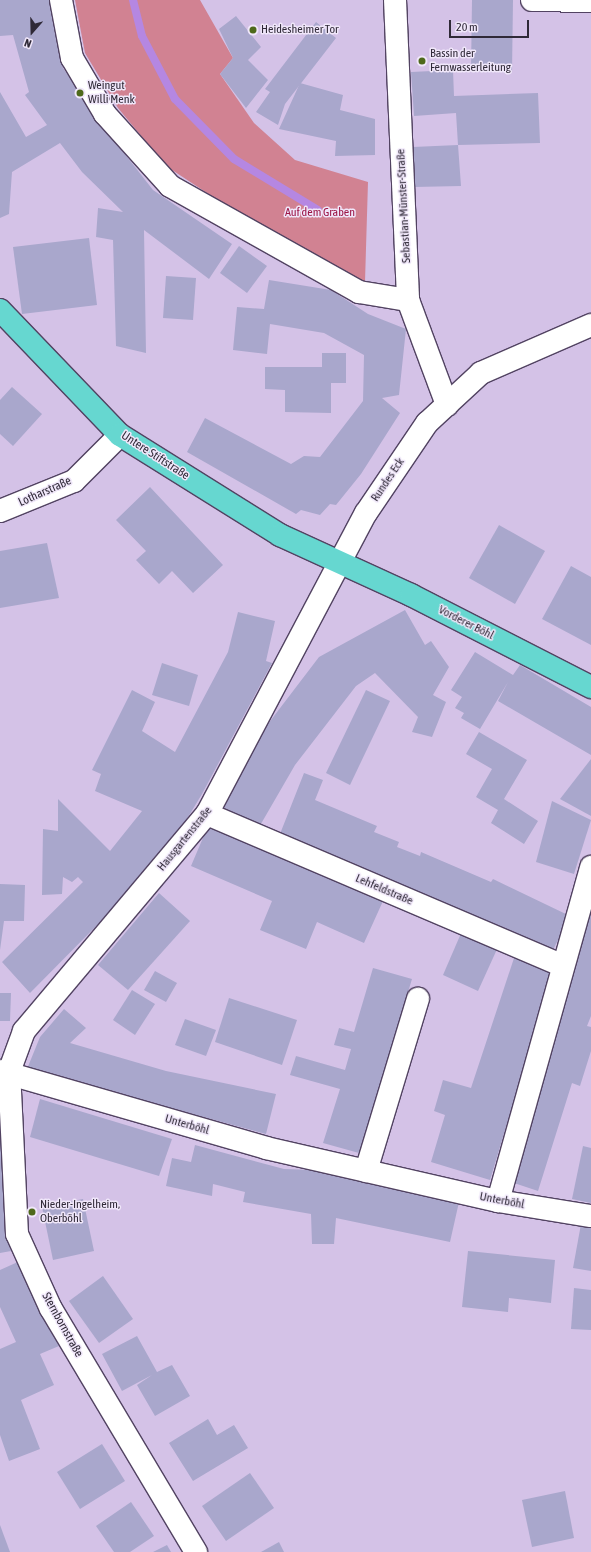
<!DOCTYPE html>
<html>
<head>
<meta charset="utf-8">
<style>
	body { margin:0 }
	#map { position:relative; width:591px; height:1552px; overflow:hidden; background:#d4c2e7; font-family:"Asap Condensed",sans-serif }
	div>[style] { position:absolute }
	.green>* { inset:0; background:#d18292 }
	.stream>* { height:8px; margin:-4px; padding:0 4px; transform-origin:4px; border-radius:4px; background:#b587e2 }
	.building>* { inset:0; background:#a9a7cc }
	.roads { filter:drop-shadow(1px 0 #524362) drop-shadow(-1px 0 #524362) drop-shadow(0 1px #524362) drop-shadow(0 -1px #524362) }
	.minor>* { height:22px; margin:-11px; padding:0 11px; transform-origin:11px; border-radius:11px; background:#fff }
	.major>* { height:22px; margin:-11px; padding:0 11px; transform-origin:11px; border-radius:11px; background:#66d7d0 }
	.dots>* { width:11px; height:11px; translate:-50% -50%; box-sizing:border-box; border:2px solid #f0e7fa; border-radius:50% }
	span { translate:-50% -50%; white-space:nowrap; text-align:center; line-height:1.15; -webkit-text-stroke:3px #f0e7fa; paint-order:stroke }
	.poi-label { font-size:12px; color:#2f2937 }
	.left { translate:0 -50%; text-align:left }
	.street-label { font-size:12px; color:#2f2937 }
	.park-label { font-size:12px; color:#9c1646 }
	.north { position:absolute; left:12px; top:12px; width:40px; height:40px; -webkit-text-stroke:3px #f0e7fa; paint-order:stroke; rotate:200deg; font-size:11px; font-weight:700; line-height:16px; text-align:center; color:#2f2937 }
	.north::after { content:''; display:block; margin:auto; width:14px; height:18px; background:#2f2937; clip-path:polygon(50% 0,100% 100%,50% 72%,0 100%) }
	.scale { position:absolute; left:449px; top:20px; width:80px; height:18px; box-sizing:border-box; border:2px solid #2f2937; border-top:0; padding-left:5px; font-size:12px; line-height:14px; white-space:nowrap; color:#2f2937; -webkit-text-stroke:3px #f0e7fa; paint-order:stroke }
</style>
</head>
<body>
<div id="map">
	<div class="green">
		<i style="clip-path:polygon(75px 0,200px 0,233px 58px,220px 74px,254px 123px,295px 160px,368px 182px,365px 282px,289px 247px,166px 166px,118px 108px,85px 53px)"></i>
	</div>
	<div class="stream">
		<i style="left:133px;top:0;width:37px;rotate:76deg"></i>
		<i style="left:142px;top:36px;width:71px;rotate:62.4deg"></i>
		<i style="left:175px;top:99px;width:84px;rotate:45.5deg"></i>
		<i style="left:234px;top:159px;width:98px;rotate:31.3deg"></i>
	</div>
	<div class="building">
		<i style="clip-path:polygon(0 0,49px 0,63px 68px,117px 144px,153px 190px,232px 244px,209px 279px,144px 230px,146px 353px,116px 346px,113px 240px,96px 237px,98px 208px,123px 212px,82px 172px,60px 143px,12px 172px,9px 214px,0 218px,0 92px,26px 137px,47px 125px,25px 95px,29px 92px,13px 35px,0 36px)"></i>
		<i style="clip-path:polygon(472px 0,513px 0,512px 72px,471px 71px)"></i>
		<i style="clip-path:polygon(236px 16px,261px 47px,248px 60px,268px 80px,246px 108px,220px 74px,233px 58px,219px 29px)"></i>
		<i style="clip-path:polygon(316px 22px,336px 38px,285px 104px,278px 125px,256px 112px,270px 92px,265px 89px)"></i>
		<i style="clip-path:polygon(453px 70px,454px 96px,538px 93px,540px 143px,458px 145px,461px 186px,414px 187px,413px 147px,458px 145px,456px 113px,414px 116px,411px 72px)"></i>
		<i style="clip-path:polygon(300px 83px,343px 95px,340px 110px,375px 119px,375px 155px,335px 156px,336px 141px,279px 129px)"></i>
		<i style="clip-path:polygon(89px 238px,97px 305px,22px 314px,13px 247px)"></i>
		<i style="clip-path:polygon(239px 246px,267px 266px,247px 293px,220px 273px)"></i>
		<i style="clip-path:polygon(166px 276px,196px 278px,193px 320px,163px 318px)"></i>
		<i style="clip-path:polygon(269px 280px,331px 290px,368px 314px,406px 329px,399px 395px,382px 398px,400px 413px,361px 474px,336px 505px,330px 504px,320px 515px,301px 510px,296px 514px,187px 452px,205px 418px,291px 464px,304px 456px,320px 457px,363px 401px,364px 355px,324px 333px,270px 324px,267px 354px,233px 350px,237px 307px,264px 309px)"></i>
		<i style="clip-path:polygon(322px 353px,346px 353px,346px 383px,331px 383px,331px 413px,285px 412px,285px 390px,265px 389px,265px 367px,322px 367px)"></i>
		<i style="clip-path:polygon(12px 387px,42px 414px,13px 446px,0 434px,0 400px)"></i>
		<i style="clip-path:polygon(150px 487px,223px 565px,193px 593px,172px 571px,159px 584px,136px 560px,146px 551px,116px 520px)"></i>
		<i style="clip-path:polygon(499px 525px,545px 551px,515px 604px,469px 578px)"></i>
		<i style="clip-path:polygon(47px 543px,59px 598px,0 608px,0 551px)"></i>
		<i style="clip-path:polygon(571px 566px,591px 577px,591px 645px,542px 619px)"></i>
		<i style="clip-path:polygon(405px 610px,425px 645px,431px 641px,449px 667px,433px 695px,446px 702px,432px 737px,412px 732px,418px 717px,375px 673px,356px 686px,295px 765px,258px 829px,217px 807px,258px 737px,319px 657px)"></i>
		<i style="clip-path:polygon(238px 612px,275px 621px,266px 661px,272px 663px,202px 794px,179px 832px,113px 909px,30px 993px,2px 962px,83px 882px,78px 877px,72px 882px,63px 877px,62px 894px,42px 895px,43px 829px,58px 831px,58px 799px,110px 851px,142px 811px,95px 791px,101px 774px,92px 770px,132px 690px,155px 702px,142px 731px,175px 752px,228px 652px)"></i>
		<i style="clip-path:polygon(475px 652px,513px 675px,520px 665px,591px 707px,591px 755px,498px 701px,508px 682px,480px 729px,461px 718px,464px 713px,455px 708px,462px 697px,451px 690px)"></i>
		<i style="clip-path:polygon(162px 663px,198px 675px,189px 706px,152px 695px)"></i>
		<i style="clip-path:polygon(366px 690px,390px 701px,350px 785px,326px 773px)"></i>
		<i style="clip-path:polygon(479px 732px,527px 760px,504px 799px,538px 821px,524px 844px,491px 823px,498px 810px,476px 797px,492px 769px,466px 754px)"></i>
		<i style="clip-path:polygon(591px 759px,591px 816px,560px 799px)"></i>
		<i style="clip-path:polygon(304px 773px,323px 780px,315px 800px,377px 826px,374px 832px,399px 842px,397px 847px,420px 856px,421px 852px,491px 882px,493px 879px,570px 916px,551px 954px,278px 839px)"></i>
		<i style="clip-path:polygon(552px 801px,591px 820px,574px 874px,536px 862px)"></i>
		<i style="clip-path:polygon(208px 826px,383px 901px,364px 943px,317px 922px,306px 949px,260px 930px,272px 901px,191px 866px)"></i>
		<i style="clip-path:polygon(0 884px,25px 885px,24px 921px,4px 921px,0 950px)"></i>
		<i style="clip-path:polygon(159px 893px,190px 921px,128px 990px,98px 965px)"></i>
		<i style="clip-path:polygon(591px 894px,591px 1016px,587px 1026px,591px 1027px,591px 1051px,580px 1086px,572px 1083px,538px 1191px,508px 1181px)"></i>
		<i style="clip-path:polygon(462px 931px,498px 947px,478px 991px,443px 975px)"></i>
		<i style="clip-path:polygon(515px 955px,554px 968px,490px 1180px,431px 1162px,445px 1115px,434px 1111px,443px 1080px,471px 1088px)"></i>
		<i style="clip-path:polygon(373px 968px,412px 979px,359px 1153px,323px 1143px,340px 1089px,290px 1075px,296px 1056px,345px 1070px,351px 1049px,334px 1045px,339px 1028px,354px 1032px)"></i>
		<i style="clip-path:polygon(155px 971px,177px 983px,166px 1002px,144px 990px)"></i>
		<i style="clip-path:polygon(132px 990px,155px 1004px,135px 1035px,113px 1020px)"></i>
		<i style="clip-path:polygon(0 993px,11px 993px,10px 1021px,0 1021px)"></i>
		<i style="clip-path:polygon(229px 998px,297px 1020px,282px 1065px,215px 1042px)"></i>
		<i style="clip-path:polygon(64px 1009px,86px 1028px,70px 1043px,166px 1071px,276px 1094px,266px 1134px,27px 1069px,40px 1037px)"></i>
		<i style="clip-path:polygon(185px 1019px,216px 1030px,206px 1056px,175px 1045px)"></i>
		<i style="clip-path:polygon(0 1095px,6px 1222px,11px 1251px,0 1253px)"></i>
		<i style="clip-path:polygon(40px 1099px,172px 1139px,159px 1176px,30px 1137px)"></i>
		<i style="clip-path:polygon(195px 1145px,284px 1169px,312px 1170px,459px 1202px,450px 1242px,336px 1218px,334px 1244px,312px 1244px,311px 1214px,243px 1202px,245px 1192px,213px 1184px,212px 1196px,166px 1186px,172px 1158px,191px 1162px)"></i>
		<i style="clip-path:polygon(583px 1146px,591px 1148px,591px 1203px,572px 1199px)"></i>
		<i style="clip-path:polygon(83px 1199px,94px 1251px,53px 1260px,42px 1207px)"></i>
		<i style="clip-path:polygon(581px 1224px,591px 1226px,591px 1271px,573px 1268px)"></i>
		<i style="clip-path:polygon(468px 1251px,555px 1260px,551px 1303px,509px 1298px,508px 1312px,462px 1307px)"></i>
		<i style="clip-path:polygon(20px 1261px,59px 1346px,40px 1354px,54px 1385px,21px 1400px,40px 1449px,9px 1461px,0 1435px,0 1349px,16px 1342px,0 1307px,0 1270px)"></i>
		<i style="clip-path:polygon(103px 1276px,133px 1319px,99px 1343px,69px 1301px)"></i>
		<i style="clip-path:polygon(574px 1288px,591px 1290px,591px 1330px,571px 1329px)"></i>
		<i style="clip-path:polygon(137px 1336px,157px 1372px,172px 1365px,190px 1396px,155px 1416px,137px 1385px,152px 1375px,122px 1391px,102px 1354px)"></i>
		<i style="clip-path:polygon(208px 1419px,217px 1435px,234px 1425px,248px 1448px,193px 1481px,169px 1443px)"></i>
		<i style="clip-path:polygon(102px 1444px,125px 1481px,80px 1509px,57px 1472px)"></i>
		<i style="clip-path:polygon(250px 1473px,274px 1508px,226px 1541px,202px 1506px)"></i>
		<i style="clip-path:polygon(565px 1491px,574px 1538px,532px 1547px,522px 1500px)"></i>
		<i style="clip-path:polygon(131px 1502px,154px 1536px,130px 1552px,114px 1552px,96px 1526px)"></i>
		<i style="clip-path:polygon(0 1525px,10px 1552px,0 1552px)"></i>
		<i style="clip-path:polygon(279px 1542px,284px 1552px,261px 1552px)"></i>
		<i style="clip-path:polygon(167px 1545px,171px 1552px,153px 1552px)"></i>
	</div>
	<div class="roads">
		<div class="minor">
			<i style="left:61px;top:0;width:59px;rotate:79.3deg"></i>
			<i style="left:72px;top:58px;width:65px;rotate:59.5deg"></i>
			<i style="left:105px;top:114px;width:97px;rotate:47.9deg"></i>
			<i style="left:170px;top:186px;width:217px;rotate:29.3deg"></i>
			<i style="left:359px;top:292px;width:50px;rotate:9.3deg"></i>
			<i style="left:395px;top:0;width:300px;rotate:87.5deg"></i>
			<i style="left:408px;top:300px;width:112px;rotate:69.6deg"></i>
			<i style="left:532px;top:0;width:59px;rotate:1deg"></i>
			<i style="left:0;top:511px;width:80px;rotate:-22.1deg"></i>
			<i style="left:74px;top:481px;width:65px;rotate:-45deg"></i>
			<i style="left:207px;top:814px;width:385px;rotate:23.1deg"></i>
			<i style="left:0;top:1071px;width:277px;rotate:16.1deg"></i>
			<i style="left:266px;top:1148px;width:238px;rotate:12.9deg"></i>
			<i style="left:498px;top:1201px;width:94px;rotate:9.2deg"></i>
			<i style="left:366px;top:1171px;width:180px;rotate:-73.2deg"></i>
			<i style="left:498px;top:1201px;width:347px;rotate:-74.4deg"></i>
			<i style="left:196px;top:1552px;width:283px;rotate:-120.8deg"></i>
			<i style="left:51px;top:1309px;width:82px;rotate:-114.4deg"></i>
			<i style="left:17px;top:1234px;width:162px;rotate:-92.8deg"></i>
			<i style="left:9px;top:1072px;width:44px;rotate:-69.9deg"></i>
			<i style="left:24px;top:1031px;width:284px;rotate:-49.9deg"></i>
			<i style="left:207px;top:814px;width:340px;rotate:-62.2deg"></i>
			<i style="left:366px;top:513px;width:109px;rotate:-55.9deg"></i>
			<i style="left:427px;top:423px;width:74px;rotate:-42.8deg"></i>
			<i style="left:481px;top:373px;width:120px;rotate:-23.6deg"></i>
		</div>
		<div class="major">
			<i style="left:0;top:310px;width:173px;rotate:46.2deg"></i>
			<i style="left:120px;top:435px;width:189px;rotate:32deg"></i>
			<i style="left:280px;top:535px;width:144px;rotate:24.6deg"></i>
			<i style="left:411px;top:595px;width:202px;rotate:27.1deg"></i>
		</div>
	</div>
	<div class="dots">
		<i style="left:253px;top:30px;background:#4e691b"></i>
		<i style="left:422px;top:61px;background:#4e691b"></i>
		<i style="left:80px;top:93px;background:#4e691b"></i>
		<i style="left:32px;top:1212px;background:#4e691b"></i>
	</div>
	<div class="poi-label">
		<span class="left" style="left:261px;top:30px">Heidesheimer Tor</span>
		<span class="left" style="left:430px;top:61px">Bassin der<br>Fernwasserleitung</span>
		<span class="left" style="left:88px;top:93px">Weingut<br>Willi Menk</span>
		<span class="left" style="left:40px;top:1212px">Nieder-Ingelheim,<br>Oberböhl</span>
	</div>
	<div class="street-label">
		<span style="left:404px;top:206px;rotate:-93deg">Sebastian-Münster-Straße</span>
		<span style="left:155px;top:456px;rotate:33deg">Untere Stiftstraße</span>
		<span style="left:388px;top:480px;rotate:-56deg">Rundes Eck</span>
		<span style="left:45px;top:492px;rotate:-24deg">Lotharstraße</span>
		<span style="left:466px;top:623px;rotate:27deg">Vorderer Böhl</span>
		<span style="left:185px;top:839px;rotate:-51deg">Hausgartenstraße</span>
		<span style="left:384px;top:890px;rotate:23deg">Lehfeldstraße</span>
		<span style="left:187px;top:1125px;rotate:16deg">Unterböhl</span>
		<span style="left:502px;top:1201px;rotate:11deg">Unterböhl</span>
		<span style="left:62px;top:1325px;rotate:61deg">Sternbornstraße</span>
	</div>
	<div class="park-label">
		<span style="left:320px;top:213px">Auf dem Graben</span>
	</div>
	<div class="north">N</div>
	<div class="scale">20 m</div>
</div>
</body>
</html>
